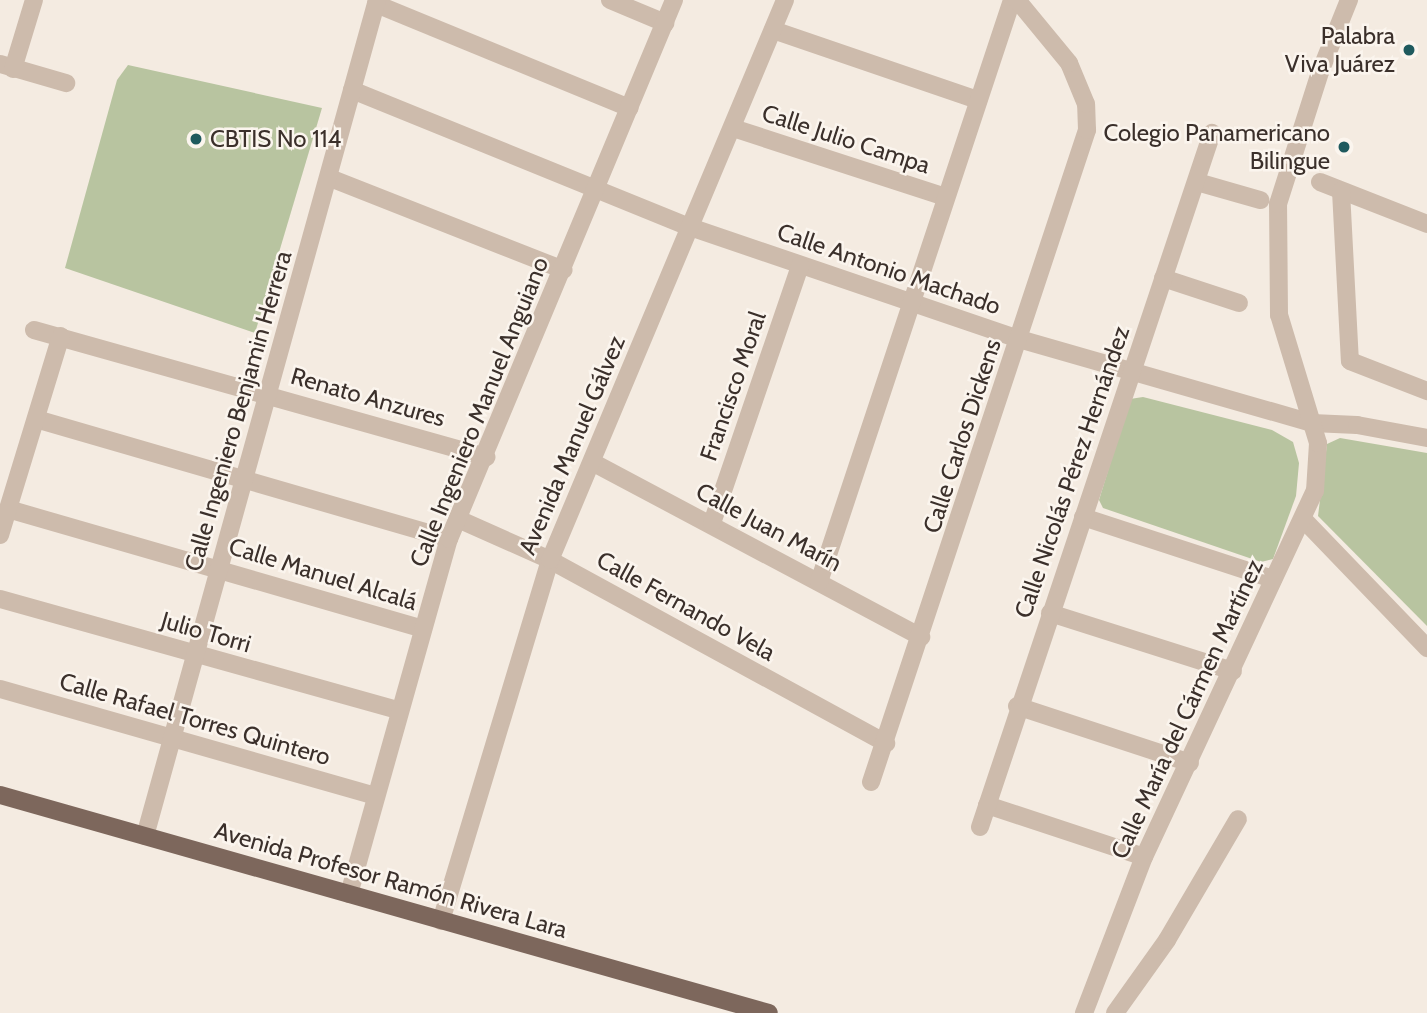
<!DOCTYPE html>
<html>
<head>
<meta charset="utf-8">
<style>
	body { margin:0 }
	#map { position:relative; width:1427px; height:1013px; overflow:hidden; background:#f4ebe1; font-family:Cabin,sans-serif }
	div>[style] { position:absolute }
	.green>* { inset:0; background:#b8c4a0 }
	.minor>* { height:18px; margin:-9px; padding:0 9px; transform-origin:9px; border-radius:9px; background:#cdbbac }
	.major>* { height:18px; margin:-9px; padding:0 9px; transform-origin:9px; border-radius:9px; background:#7d675c }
	.dots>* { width:19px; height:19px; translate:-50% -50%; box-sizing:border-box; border:4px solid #fbf5ee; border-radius:50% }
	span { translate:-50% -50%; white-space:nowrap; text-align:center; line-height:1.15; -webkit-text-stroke:5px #fbf5ee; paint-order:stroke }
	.poi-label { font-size:24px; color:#3b302b }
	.right { translate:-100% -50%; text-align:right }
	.left { translate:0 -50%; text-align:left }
	.street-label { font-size:24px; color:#3b302b }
</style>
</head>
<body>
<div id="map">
	<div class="green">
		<i style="clip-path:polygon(128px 65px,322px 108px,255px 333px,65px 268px,117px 80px)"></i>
		<i style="clip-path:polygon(1143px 397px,1272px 430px,1293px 442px,1299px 463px,1296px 496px,1273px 559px,1261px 562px,1103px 508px,1099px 500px,1130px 399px)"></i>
		<i style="clip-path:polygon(1340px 438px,1427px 453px,1427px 626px,1318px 516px,1327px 444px)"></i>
	</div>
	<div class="minor">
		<i style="left:610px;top:0;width:60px;rotate:22.7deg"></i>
		<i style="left:376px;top:4px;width:274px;rotate:22.3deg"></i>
		<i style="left:773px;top:30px;width:217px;rotate:18.9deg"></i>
		<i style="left:0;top:64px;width:69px;rotate:16.1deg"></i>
		<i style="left:13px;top:69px;width:72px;rotate:-73.1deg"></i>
		<i style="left:352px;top:90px;width:365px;rotate:22.1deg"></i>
		<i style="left:690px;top:227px;width:348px;rotate:18.8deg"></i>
		<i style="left:1019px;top:339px;width:305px;rotate:16deg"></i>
		<i style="left:1312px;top:423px;width:45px;rotate:2.5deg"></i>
		<i style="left:1357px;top:425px;width:71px;rotate:10.5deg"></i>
		<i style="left:733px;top:128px;width:223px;rotate:18deg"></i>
		<i style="left:330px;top:178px;width:251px;rotate:21.5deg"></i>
		<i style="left:1197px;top:182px;width:66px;rotate:15.9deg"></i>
		<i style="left:1320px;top:182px;width:115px;rotate:21.4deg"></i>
		<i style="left:1341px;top:191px;width:170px;rotate:87deg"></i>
		<i style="left:1350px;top:361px;width:83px;rotate:21.3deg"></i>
		<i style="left:1163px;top:278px;width:80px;rotate:18.2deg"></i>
		<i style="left:34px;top:330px;width:470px;rotate:15.7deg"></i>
		<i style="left:36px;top:419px;width:430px;rotate:16.2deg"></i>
		<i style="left:592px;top:462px;width:373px;rotate:28deg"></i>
		<i style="left:8px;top:509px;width:432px;rotate:16.1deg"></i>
		<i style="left:1083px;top:517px;width:200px;rotate:18.1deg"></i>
		<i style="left:458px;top:519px;width:101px;rotate:24deg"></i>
		<i style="left:550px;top:560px;width:383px;rotate:28.6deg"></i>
		<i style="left:1304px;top:520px;width:178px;rotate:46.1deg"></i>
		<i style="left:712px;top:523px;width:272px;rotate:-71.1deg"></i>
		<i style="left:0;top:535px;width:208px;rotate:-73deg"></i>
		<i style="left:819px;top:582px;width:613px;rotate:-71.65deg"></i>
		<i style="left:0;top:599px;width:415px;rotate:15.6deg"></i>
		<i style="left:1050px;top:613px;width:192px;rotate:17.6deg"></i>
		<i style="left:0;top:689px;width:391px;rotate:15.9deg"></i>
		<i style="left:1017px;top:706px;width:182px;rotate:18.2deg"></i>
		<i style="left:871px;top:782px;width:687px;rotate:-71.67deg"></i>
		<i style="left:1087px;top:130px;width:26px;rotate:-92deg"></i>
		<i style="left:1086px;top:104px;width:44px;rotate:-112.5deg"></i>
		<i style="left:1069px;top:63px;width:82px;rotate:-129.5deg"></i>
		<i style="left:987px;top:805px;width:165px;rotate:18.3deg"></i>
		<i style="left:980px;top:827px;width:732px;rotate:-71.52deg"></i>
		<i style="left:145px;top:836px;width:868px;rotate:-74.49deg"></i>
		<i style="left:349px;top:894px;width:369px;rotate:-74.3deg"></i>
		<i style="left:449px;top:539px;width:584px;rotate:-67.34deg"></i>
		<i style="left:441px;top:921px;width:377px;rotate:-73.2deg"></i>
		<i style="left:550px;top:560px;width:607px;rotate:-67.23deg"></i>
		<i style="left:1084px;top:1013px;width:167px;rotate:-69deg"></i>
		<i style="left:1144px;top:857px;width:404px;rotate:-65deg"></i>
		<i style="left:1315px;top:491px;width:48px;rotate:-86.4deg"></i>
		<i style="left:1318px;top:443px;width:134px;rotate:-106.9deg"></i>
		<i style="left:1279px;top:315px;width:111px;rotate:-90.5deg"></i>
		<i style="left:1278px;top:204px;width:139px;rotate:-72.3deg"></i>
		<i style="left:1320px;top:72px;width:78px;rotate:-68.1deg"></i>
		<i style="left:1115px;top:1013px;width:90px;rotate:-54.5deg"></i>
		<i style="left:1167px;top:940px;width:140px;rotate:-59.6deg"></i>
	</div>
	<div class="major">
		<i style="left:0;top:795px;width:799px;rotate:15.83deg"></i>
	</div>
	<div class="dots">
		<i style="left:1409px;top:50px;background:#1f5a5e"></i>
		<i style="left:196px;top:139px;background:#1f5a5e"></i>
		<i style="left:1344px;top:147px;background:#1f5a5e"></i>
	</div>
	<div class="poi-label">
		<span class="right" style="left:1395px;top:50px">Palabra<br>Viva Juárez</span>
		<span class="right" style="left:1330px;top:147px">Colegio Panamericano<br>Bilingue</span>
		<span class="left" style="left:210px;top:139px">CBTIS No 114</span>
	</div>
	<div class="street-label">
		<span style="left:846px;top:139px;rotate:18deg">Calle Julio Campa</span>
		<span style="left:889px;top:269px;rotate:19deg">Calle Antonio Machado</span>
		<span style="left:733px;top:386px;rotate:-71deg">Francisco Moral</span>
		<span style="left:368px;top:397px;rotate:16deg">Renato Anzures</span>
		<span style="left:238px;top:411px;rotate:-74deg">Calle Ingeniero Benjamin Herrera</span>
		<span style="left:479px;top:412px;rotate:-68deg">Calle Ingeniero Manuel Anguiano</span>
		<span style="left:962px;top:436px;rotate:-72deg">Calle Carlos Dickens</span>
		<span style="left:572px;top:445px;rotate:-67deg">Avenida Manuel Gálvez</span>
		<span style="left:1072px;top:472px;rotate:-71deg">Calle Nicolás Pérez Hernández</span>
		<span style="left:769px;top:527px;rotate:28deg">Calle Juan Marín</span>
		<span style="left:323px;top:574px;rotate:17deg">Calle Manuel Alcalá</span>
		<span style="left:686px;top:606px;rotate:29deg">Calle Fernando Vela</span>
		<span style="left:206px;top:632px;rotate:16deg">Julio Torri</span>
		<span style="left:1187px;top:709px;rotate:-65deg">Calle María del Cármen Martínez</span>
		<span style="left:195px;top:719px;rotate:16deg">Calle Rafael Torres Quintero</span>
		<span style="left:391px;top:880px;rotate:16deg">Avenida Profesor Ramón Rivera Lara</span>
	</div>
</div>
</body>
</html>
